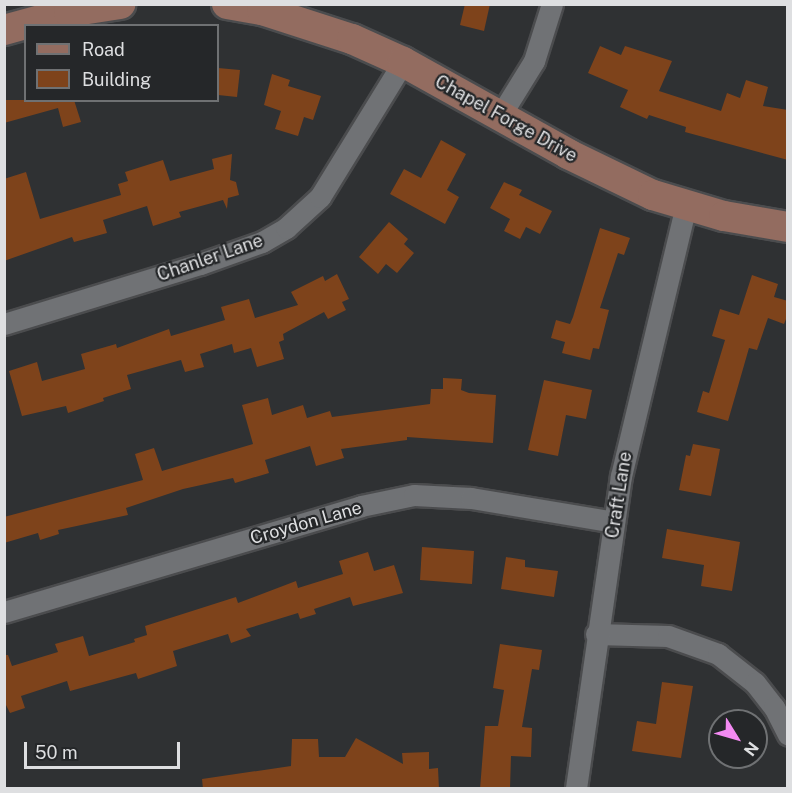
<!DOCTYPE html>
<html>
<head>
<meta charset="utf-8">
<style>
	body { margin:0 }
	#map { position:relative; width:792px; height:793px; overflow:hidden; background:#2f3133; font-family:"Public Sans",sans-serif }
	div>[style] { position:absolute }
	.building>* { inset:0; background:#7e431b }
	.roads { filter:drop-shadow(2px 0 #4b4c4e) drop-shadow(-2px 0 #4b4c4e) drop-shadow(0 2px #4b4c4e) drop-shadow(0 -2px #4b4c4e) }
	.street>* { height:21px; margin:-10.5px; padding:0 10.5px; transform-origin:10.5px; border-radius:10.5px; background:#707275 }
	.secondary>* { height:30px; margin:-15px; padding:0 15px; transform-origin:15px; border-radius:15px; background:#936c60 }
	span { translate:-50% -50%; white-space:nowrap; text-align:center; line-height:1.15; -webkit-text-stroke:4.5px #252729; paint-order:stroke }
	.street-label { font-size:18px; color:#dedfe1 }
	.frame { position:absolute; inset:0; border:6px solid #dedfe1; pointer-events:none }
	.legend { position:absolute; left:24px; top:24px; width:195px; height:78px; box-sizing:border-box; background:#252729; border:2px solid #6f7173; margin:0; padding:8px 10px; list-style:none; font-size:18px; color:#dedfe1 }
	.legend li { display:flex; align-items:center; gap:12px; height:30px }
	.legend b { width:30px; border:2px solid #6f7173 }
	.north { position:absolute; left:708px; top:709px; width:60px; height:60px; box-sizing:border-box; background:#252729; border:2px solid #6f7173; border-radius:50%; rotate:127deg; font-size:16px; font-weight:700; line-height:24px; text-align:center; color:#dedfe1 }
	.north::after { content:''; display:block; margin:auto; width:21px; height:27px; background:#f38af2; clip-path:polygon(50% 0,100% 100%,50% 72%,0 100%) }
	.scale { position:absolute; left:24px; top:742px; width:156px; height:27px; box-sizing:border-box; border:3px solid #dedfe1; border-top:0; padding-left:8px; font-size:18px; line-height:21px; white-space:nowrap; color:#dedfe1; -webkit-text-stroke:4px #252729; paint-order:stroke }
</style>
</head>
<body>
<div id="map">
	<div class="building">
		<i style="clip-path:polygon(465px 4px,490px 4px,484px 31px,460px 25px)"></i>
		<i style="clip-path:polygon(600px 46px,621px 55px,625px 46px,672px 61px,659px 91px,721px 111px,727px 93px,740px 98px,746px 80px,768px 87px,763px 106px,788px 110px,788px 160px,685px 132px,686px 127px,649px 115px,647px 119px,620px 107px,628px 90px,588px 73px)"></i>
		<i style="clip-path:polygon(218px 68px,240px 70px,237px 97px,218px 95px)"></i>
		<i style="clip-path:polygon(272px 74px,290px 80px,288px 86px,321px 96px,313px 120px,304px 117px,298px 136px,275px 129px,281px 111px,264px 105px)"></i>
		<i style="clip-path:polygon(4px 100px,74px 100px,81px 122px,63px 127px,58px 108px,4px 123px)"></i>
		<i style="clip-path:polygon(441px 140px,466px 154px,447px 190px,459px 197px,445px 224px,390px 194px,404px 169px,421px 178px)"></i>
		<i style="clip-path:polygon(232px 154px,230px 180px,236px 182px,239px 195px,228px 198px,227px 209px,223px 200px,179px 212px,181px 217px,153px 226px,147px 206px,103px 220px,107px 233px,74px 242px,72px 237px,4px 261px,4px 179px,26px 172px,40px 219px,121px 195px,118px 184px,128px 181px,125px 172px,163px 160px,170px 181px,214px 169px,212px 159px)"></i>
		<i style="clip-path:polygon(504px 182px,522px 190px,519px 195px,552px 211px,540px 234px,526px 227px,520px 239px,504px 231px,510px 219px,490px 208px)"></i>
		<i style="clip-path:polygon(389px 222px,408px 239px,404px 244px,414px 253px,397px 273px,386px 264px,378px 274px,359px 257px)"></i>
		<i style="clip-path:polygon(600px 228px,630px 238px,624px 255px,618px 253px,600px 308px,609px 310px,599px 349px,593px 348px,590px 360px,562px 353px,565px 342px,551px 338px,556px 320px,570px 324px,573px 317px)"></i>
		<i style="clip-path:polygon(337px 274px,349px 299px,342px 302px,346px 310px,328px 319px,324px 312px,283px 334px,284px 340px,279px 342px,284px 359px,257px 367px,251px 348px,234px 353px,232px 344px,200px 354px,204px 367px,185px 372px,181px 360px,127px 375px,131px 389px,103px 398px,104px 401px,68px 413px,66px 406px,22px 416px,9px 371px,37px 362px,42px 381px,85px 369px,81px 354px,116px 344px,117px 348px,169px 329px,171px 336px,225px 320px,221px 307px,249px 299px,255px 318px,298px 305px,291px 292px,323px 276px,325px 281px)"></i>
		<i style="clip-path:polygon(752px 275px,778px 284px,774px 297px,788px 301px,788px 314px,784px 324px,768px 318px,757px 350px,749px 348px,728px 421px,697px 412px,703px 391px,709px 393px,725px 340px,712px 336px,720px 309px,739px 315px)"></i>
		<i style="clip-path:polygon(443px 378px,462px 379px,461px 390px,469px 393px,496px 395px,493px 443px,407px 437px,407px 440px,341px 449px,344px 458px,316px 466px,310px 446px,265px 460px,269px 473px,235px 483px,233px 478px,183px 489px,126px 508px,128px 515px,58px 530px,59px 534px,40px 540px,38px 533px,4px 543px,4px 517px,143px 480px,135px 454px,154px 448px,162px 471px,253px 444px,242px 405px,268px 398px,272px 415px,303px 405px,307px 418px,330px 411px,332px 417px,430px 404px,431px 389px,443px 389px)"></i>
		<i style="clip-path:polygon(544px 380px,592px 390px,586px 419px,566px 415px,558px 456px,528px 450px)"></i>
		<i style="clip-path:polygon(693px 444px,720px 449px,711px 496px,679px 490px,686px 455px,690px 456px)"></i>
		<i style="clip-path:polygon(667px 529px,740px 542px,732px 591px,701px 586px,704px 565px,662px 558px)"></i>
		<i style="clip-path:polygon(422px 547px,474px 551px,472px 584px,420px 580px)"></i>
		<i style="clip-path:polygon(368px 552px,374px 571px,394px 565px,403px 593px,353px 606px,350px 597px,314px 609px,316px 614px,300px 619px,298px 613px,246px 629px,251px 636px,231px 643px,228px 634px,173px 651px,177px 666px,138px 679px,136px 673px,70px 691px,67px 681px,21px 696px,25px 708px,10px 713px,4px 701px,4px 655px,8px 655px,12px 666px,58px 652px,55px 644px,83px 636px,89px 656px,135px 642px,134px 639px,147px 635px,145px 626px,236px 597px,238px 603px,296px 581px,298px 588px,343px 574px,339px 561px)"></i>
		<i style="clip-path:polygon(506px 557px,525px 560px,525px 567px,558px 571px,554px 597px,501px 589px)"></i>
		<i style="clip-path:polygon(500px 644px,542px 650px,539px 670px,532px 669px,522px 727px,532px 728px,531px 757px,511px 756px,510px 789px,480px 789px,485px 726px,498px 726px,504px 690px,493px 688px)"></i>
		<i style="clip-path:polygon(662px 682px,693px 686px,681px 758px,632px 751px,637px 721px,656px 724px)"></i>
		<i style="clip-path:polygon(356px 738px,403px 764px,402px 753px,429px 752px,429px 769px,438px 768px,439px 789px,203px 789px,202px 779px,291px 766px,292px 739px,318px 739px,319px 757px,345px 757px)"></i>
	</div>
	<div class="roads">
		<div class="street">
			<i style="left:500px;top:116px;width:65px;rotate:-58.3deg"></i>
			<i style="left:534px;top:61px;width:60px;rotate:-72.5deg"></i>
			<i style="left:4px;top:324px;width:205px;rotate:-17deg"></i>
			<i style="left:200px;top:264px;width:66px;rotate:-19.5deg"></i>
			<i style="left:262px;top:242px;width:28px;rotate:-30deg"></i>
			<i style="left:286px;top:228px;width:46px;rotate:-42.4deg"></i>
			<i style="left:320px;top:197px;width:158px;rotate:-58.4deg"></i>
			<i style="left:4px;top:612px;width:372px;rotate:-16.5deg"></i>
			<i style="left:361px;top:506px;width:54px;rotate:-11.7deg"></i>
			<i style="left:414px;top:495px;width:57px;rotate:3deg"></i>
			<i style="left:471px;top:498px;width:145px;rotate:9.5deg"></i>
			<i style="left:596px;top:634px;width:72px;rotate:1.6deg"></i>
			<i style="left:668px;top:636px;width:53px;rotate:19.8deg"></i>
			<i style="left:718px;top:654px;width:47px;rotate:38.1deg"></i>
			<i style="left:755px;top:683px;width:31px;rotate:52deg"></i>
			<i style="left:774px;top:707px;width:31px;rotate:63deg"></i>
			<i style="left:576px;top:788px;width:315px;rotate:-81.8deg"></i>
			<i style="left:621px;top:476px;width:279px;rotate:-76.5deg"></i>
		</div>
		<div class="secondary">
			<i style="left:227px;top:4px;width:36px;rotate:10deg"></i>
			<i style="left:262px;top:10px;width:95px;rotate:17.9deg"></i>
			<i style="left:352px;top:39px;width:56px;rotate:24.3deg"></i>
			<i style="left:403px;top:62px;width:189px;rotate:29.1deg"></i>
			<i style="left:568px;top:154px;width:94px;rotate:25.8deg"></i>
			<i style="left:653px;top:195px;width:74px;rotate:16.5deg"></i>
			<i style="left:724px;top:216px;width:65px;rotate:9.8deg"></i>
			<i style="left:4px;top:30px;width:67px;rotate:-15.5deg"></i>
			<i style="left:69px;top:12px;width:52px;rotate:-8.9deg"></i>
		</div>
	</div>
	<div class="street-label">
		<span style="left:506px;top:119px;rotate:29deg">Chapel Forge Drive</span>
		<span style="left:210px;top:258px;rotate:-19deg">Chanler Lane</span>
		<span style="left:619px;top:495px;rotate:-81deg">Craft Lane</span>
		<span style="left:306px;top:523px;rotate:-16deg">Croydon Lane</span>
	</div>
	<div class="frame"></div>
	<ul class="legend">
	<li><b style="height:8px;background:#936c60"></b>Road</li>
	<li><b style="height:16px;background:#7e431b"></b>Building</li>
	</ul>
	<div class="north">N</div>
	<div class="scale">50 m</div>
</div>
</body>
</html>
